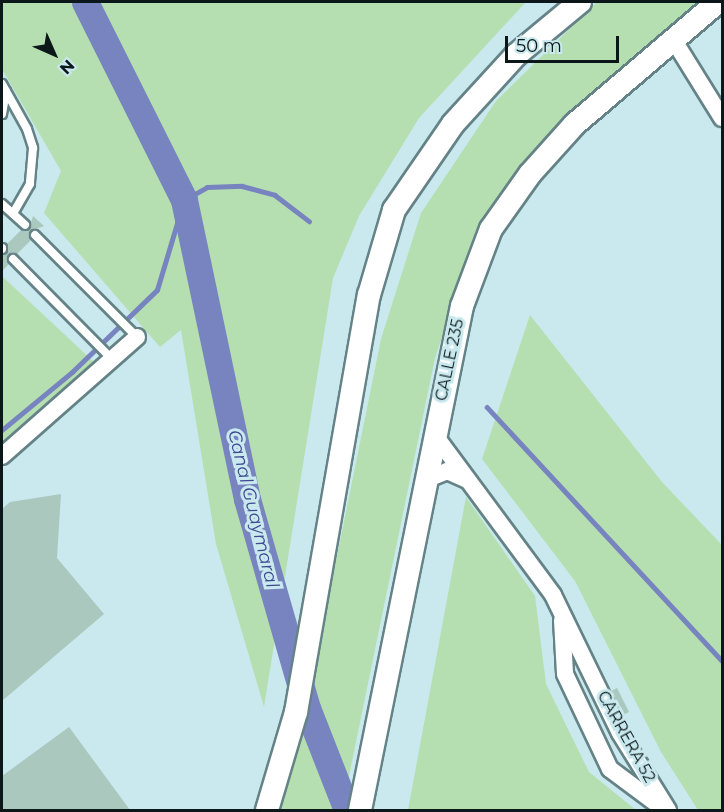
<!DOCTYPE html>
<html>
<head>
<meta charset="utf-8">
<style>
	body { margin:0 }
	#map { position:relative; width:724px; height:812px; overflow:hidden; background:#c9e9ee; font-family:Montserrat,sans-serif }
	div>[style] { position:absolute }
	.green>* { inset:0; background:#b5dfb0 }
	.stream>* { height:4.5px; margin:-2.25px; padding:0 2.25px; transform-origin:2.25px; border-radius:2.25px; background:#7784bf }
	.river>* { height:27px; margin:-13.5px; padding:0 13.5px; transform-origin:13.5px; border-radius:13.5px; background:#7784bf }
	.building>* { inset:0; background:#abc8bf }
	.roads { filter:drop-shadow(2px 0 #658387) drop-shadow(-2px 0 #658387) drop-shadow(0 2px #658387) drop-shadow(0 -2px #658387) }
	.lane>* { height:8px; margin:-4px; padding:0 4px; transform-origin:4px; border-radius:4px; background:#fff }
	.street>* { height:16px; margin:-8px; padding:0 8px; transform-origin:8px; border-radius:8px; background:#fff }
	.secondary>* { height:22px; margin:-11px; padding:0 11px; transform-origin:11px; border-radius:11px; background:#fff }
	span { translate:-50% -50%; white-space:nowrap; text-align:center; line-height:1.15; -webkit-text-stroke:6px #c9e9ee; paint-order:stroke }
	.street-label { font-size:16px; color:#0b1719 }
	.water-label { font-size:18px; color:#3e4992; font-style:italic }
	.frame { position:absolute; inset:0; border:3px solid #0b1719; pointer-events:none }
	.north { position:absolute; left:24px; top:24px; width:60px; height:60px; -webkit-text-stroke:4px #c9e9ee; paint-order:stroke; rotate:135deg; font-size:16px; font-weight:700; line-height:24px; text-align:center; color:#0b1719 }
	.north::after { content:''; display:block; margin:auto; width:21px; height:27px; background:#0b1719; clip-path:polygon(50% 0,100% 100%,50% 72%,0 100%) }
	.scale { position:absolute; left:505px; top:36px; width:114px; height:27px; box-sizing:border-box; border:3px solid #0b1719; border-top:0; padding-left:8px; font-size:18px; line-height:21px; white-space:nowrap; color:#0b1719; -webkit-text-stroke:4px #c9e9ee; paint-order:stroke }
</style>
</head>
<body>
<div id="map">
	<div class="green">
		<i style="clip-path:polygon(2px 2px,526px 2px,419px 118px,359px 216px,333px 278px,264px 707px,216px 544px,181px 330px,160px 347px,44px 213px,61px 171px,2px 69px)"></i>
		<i style="clip-path:polygon(597px 2px,702px 2px,551px 137px,478px 230px,435px 358px,342px 810px,278px 810px,303px 724px,381px 339px,421px 213px,496px 101px)"></i>
		<i style="clip-path:polygon(2px 276px,95px 363px,2px 443px)"></i>
		<i style="clip-path:polygon(530px 315px,662px 482px,722px 545px,722px 810px,698px 810px,661px 752px,575px 581px,482px 459px)"></i>
		<i style="clip-path:polygon(466px 497px,535px 596px,546px 684px,589px 772px,636px 810px,408px 810px)"></i>
	</div>
	<div class="stream">
		<i style="left:487px;top:407px;width:346px;rotate:47.2deg"></i>
		<i style="left:2px;top:430px;width:91px;rotate:-39.6deg"></i>
		<i style="left:72px;top:372px;width:118px;rotate:-44deg"></i>
		<i style="left:157px;top:290px;width:94px;rotate:-73.3deg"></i>
		<i style="left:184px;top:200px;width:26px;rotate:-29deg"></i>
		<i style="left:207px;top:187px;width:35px;rotate:-2deg"></i>
		<i style="left:242px;top:186px;width:34px;rotate:15deg"></i>
		<i style="left:275px;top:195px;width:43px;rotate:37.4deg"></i>
	</div>
	<div class="river">
		<i style="left:85px;top:2px;width:221px;rotate:63.4deg"></i>
		<i style="left:184px;top:200px;width:306px;rotate:78.1deg"></i>
		<i style="left:247px;top:499px;width:217px;rotate:74deg"></i>
		<i style="left:307px;top:708px;width:110px;rotate:68.6deg"></i>
	</div>
	<div class="building">
		<i style="clip-path:polygon(33px 216px,44px 226px,30px 231px,31px 240px,17px 254px,8px 255px,9px 264px,2px 271px,2px 255px,8px 252px,7px 244px,21px 230px,29px 230px)"></i>
		<i style="clip-path:polygon(61px 494px,57px 558px,104px 614px,2px 701px,2px 509px,10px 502px)"></i>
		<i style="clip-path:polygon(617px 688px,629px 712px,623px 715px,611px 691px)"></i>
		<i style="clip-path:polygon(69px 727px,130px 810px,2px 810px,2px 776px)"></i>
	</div>
	<div class="roads">
		<div class="lane">
			<i style="left:2px;top:84px;width:51px;rotate:60.9deg"></i>
			<i style="left:27px;top:129px;width:20px;rotate:72deg"></i>
			<i style="left:33px;top:148px;width:36px;rotate:95deg"></i>
			<i style="left:30px;top:184px;width:34px;rotate:120deg"></i>
			<i style="left:2px;top:114px;width:23px;rotate:-80deg"></i>
			<i style="left:2px;top:204px;width:31px;rotate:42deg"></i>
			<i style="left:35px;top:235px;width:144px;rotate:45deg"></i>
			<i style="left:2px;top:248px;width:1px;rotate:90deg"></i>
			<i style="left:13px;top:259px;width:141px;rotate:45.3deg"></i>
		</div>
		<div class="street">
			<i style="left:673px;top:39px;width:93px;rotate:58.2deg"></i>
			<i style="left:434px;top:434px;width:200px;rotate:53.5deg"></i>
			<i style="left:553px;top:595px;width:153px;rotate:64.1deg"></i>
			<i style="left:620px;top:733px;width:91px;rotate:58.1deg"></i>
			<i style="left:2px;top:456px;width:180px;rotate:-41.4deg"></i>
			<i style="left:425px;top:480px;width:24px;rotate:-22deg"></i>
			<i style="left:447px;top:471px;width:22px;rotate:24deg"></i>
			<i style="left:562px;top:620px;width:54px;rotate:86.8deg"></i>
			<i style="left:565px;top:674px;width:105px;rotate:64.7deg"></i>
			<i style="left:610px;top:769px;width:64px;rotate:36.7deg"></i>
		</div>
		<div class="secondary">
			<i style="left:267px;top:810px;width:102px;rotate:-73.5deg"></i>
			<i style="left:296px;top:712px;width:423px;rotate:-80.1deg"></i>
			<i style="left:369px;top:295px;width:89px;rotate:-73.6deg"></i>
			<i style="left:394px;top:210px;width:104px;rotate:-55.5deg"></i>
			<i style="left:453px;top:124px;width:93px;rotate:-47.6deg"></i>
			<i style="left:516px;top:55px;width:83px;rotate:-39.6deg"></i>
			<i style="left:360px;top:810px;width:514px;rotate:-78.56deg"></i>
			<i style="left:462px;top:306px;width:82px;rotate:-69.4deg"></i>
			<i style="left:491px;top:229px;width:67px;rotate:-54.7deg"></i>
			<i style="left:530px;top:174px;width:67px;rotate:-48deg"></i>
			<i style="left:575px;top:124px;width:188px;rotate:-40.5deg"></i>
		</div>
	</div>
	<div class="street-label">
		<span style="left:450px;top:360px;rotate:-78deg">CALLE 235</span>
		<span style="left:626px;top:737px;rotate:61deg">CARRERA 52</span>
	</div>
	<div class="water-label">
		<span style="left:253px;top:509px;rotate:76deg">Canal Guaymaral</span>
	</div>
	<div class="frame"></div>
	<div class="north">N</div>
	<div class="scale">50 m</div>
</div>
</body>
</html>
